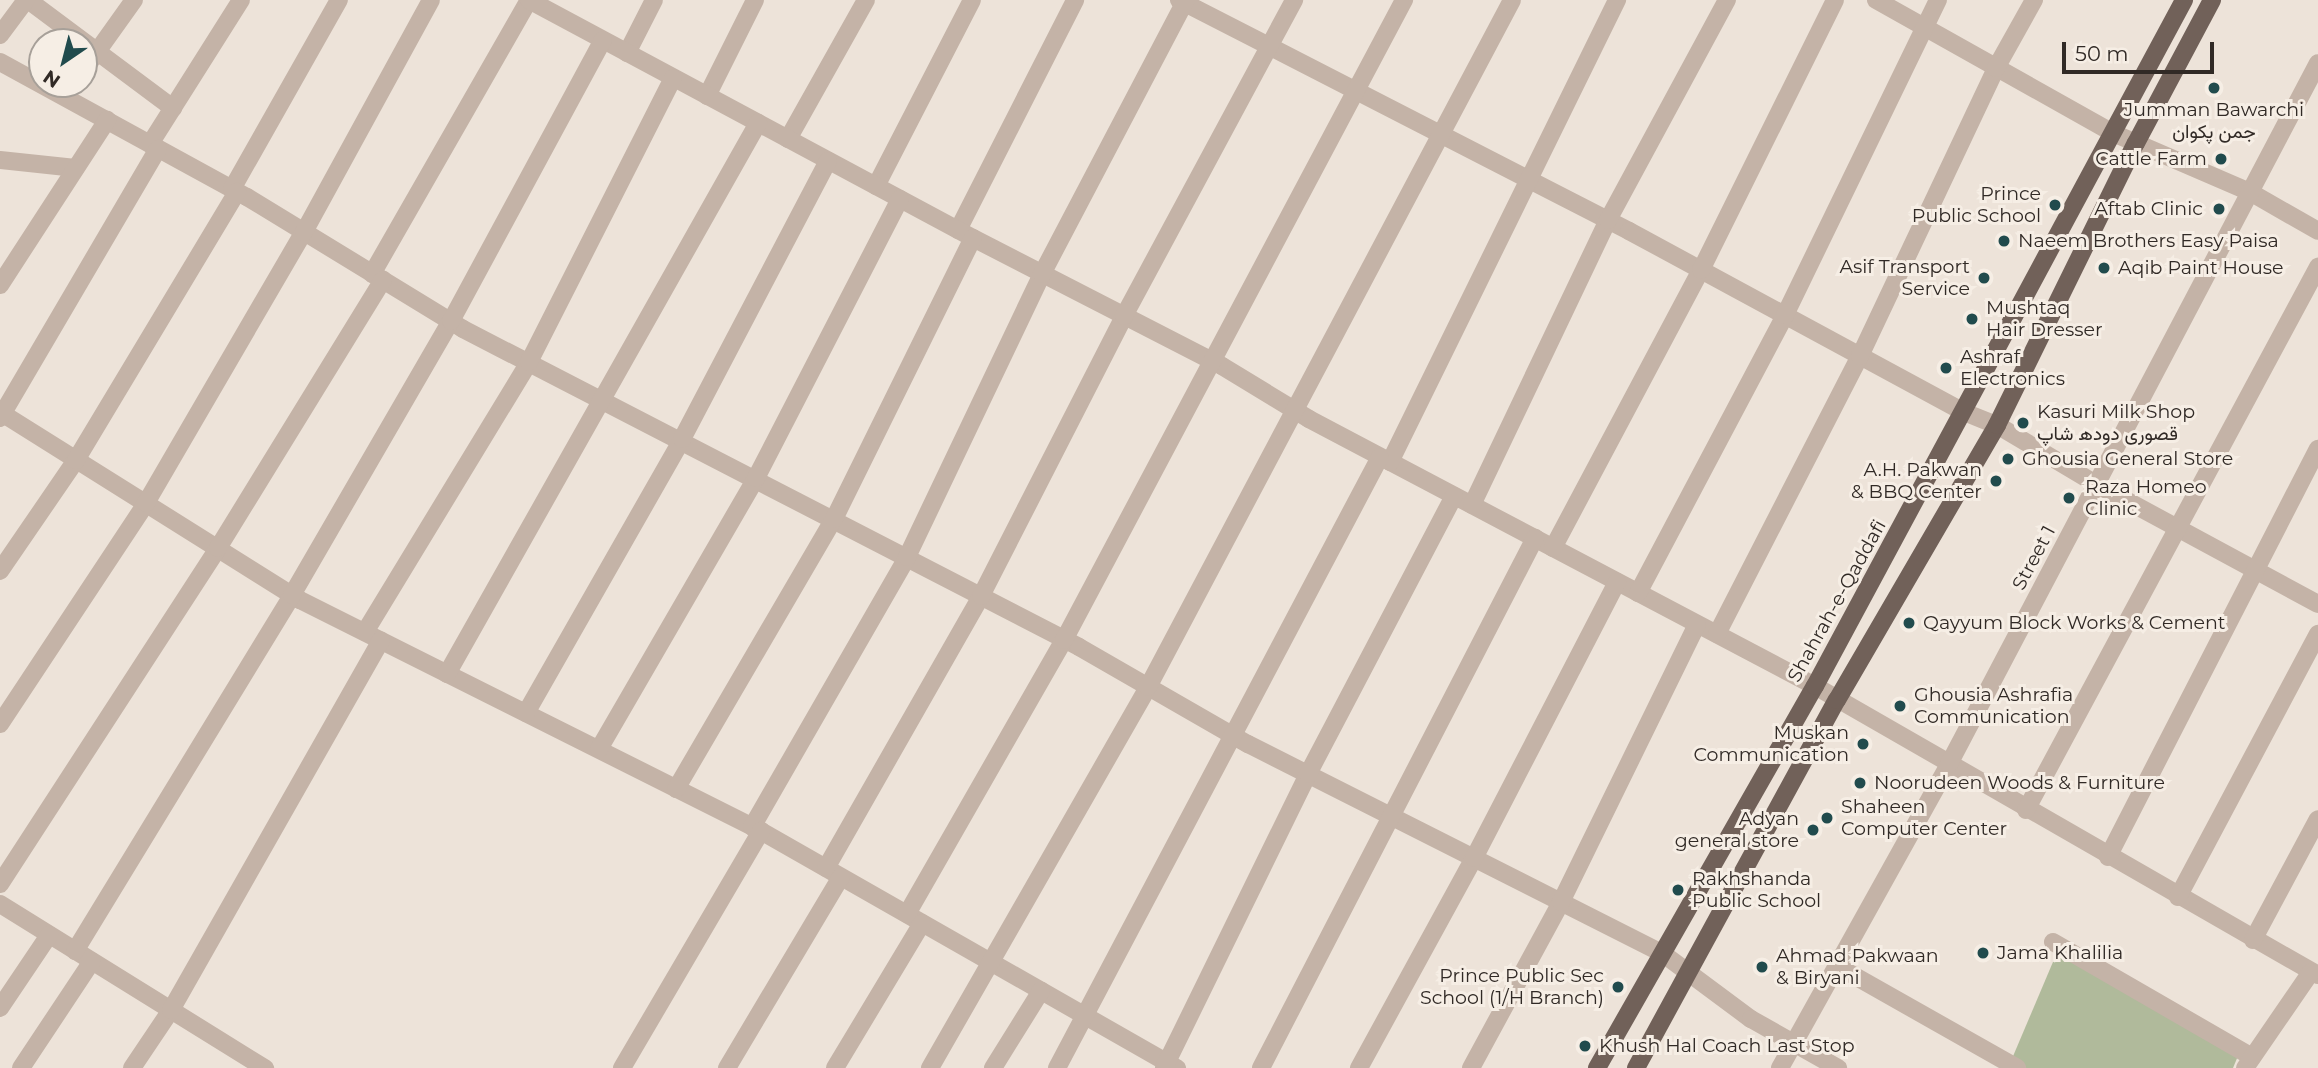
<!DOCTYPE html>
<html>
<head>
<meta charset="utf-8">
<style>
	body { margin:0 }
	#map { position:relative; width:2318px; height:1068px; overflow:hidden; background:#ede3d9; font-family:Montserrat,Vazirmatn,sans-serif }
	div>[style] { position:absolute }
	.green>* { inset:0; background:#b0ba9b }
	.street>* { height:18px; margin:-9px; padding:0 9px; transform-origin:9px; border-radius:9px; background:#c4b3a7 }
	.primary>* { height:18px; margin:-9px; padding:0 9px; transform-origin:9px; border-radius:9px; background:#716159 }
	.dots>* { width:19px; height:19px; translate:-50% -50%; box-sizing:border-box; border:4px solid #f6eee5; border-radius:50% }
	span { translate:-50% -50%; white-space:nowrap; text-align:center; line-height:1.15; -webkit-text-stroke:6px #f6eee5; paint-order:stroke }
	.poi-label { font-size:19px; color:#312a26 }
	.right { translate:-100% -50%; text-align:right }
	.left { translate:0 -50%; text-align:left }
	.street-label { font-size:19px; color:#312a26 }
	.north { position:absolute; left:28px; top:28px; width:70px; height:70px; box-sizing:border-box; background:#f6eee5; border:2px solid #a7a099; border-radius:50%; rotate:215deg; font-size:19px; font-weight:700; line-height:28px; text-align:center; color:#312a26 }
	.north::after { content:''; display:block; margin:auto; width:24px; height:32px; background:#214b4d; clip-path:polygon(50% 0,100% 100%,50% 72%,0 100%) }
	.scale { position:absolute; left:2062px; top:42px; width:152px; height:32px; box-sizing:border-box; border:4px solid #312a26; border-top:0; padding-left:9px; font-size:21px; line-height:24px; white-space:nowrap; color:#312a26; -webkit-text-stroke:5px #f6eee5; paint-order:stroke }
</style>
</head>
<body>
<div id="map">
	<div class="green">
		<i style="clip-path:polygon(2061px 943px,2240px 1051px,2233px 1068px,2024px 1068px,2011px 1061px)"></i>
	</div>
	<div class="street">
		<i style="left:28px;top:0;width:181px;rotate:36.7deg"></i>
		<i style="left:1179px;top:0;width:506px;rotate:27.17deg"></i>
		<i style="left:1629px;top:231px;width:381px;rotate:28.4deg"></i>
		<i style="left:1964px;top:412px;width:35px;rotate:22deg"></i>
		<i style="left:1997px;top:425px;width:115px;rotate:30.8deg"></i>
		<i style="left:2096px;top:484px;width:252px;rotate:28.4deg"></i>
		<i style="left:1876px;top:0;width:272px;rotate:29.3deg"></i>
		<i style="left:2113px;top:133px;width:149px;rotate:23.3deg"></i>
		<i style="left:2250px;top:192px;width:78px;rotate:29.8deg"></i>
		<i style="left:0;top:35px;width:44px;rotate:-53.4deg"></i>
		<i style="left:627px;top:53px;width:59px;rotate:-63deg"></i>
		<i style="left:0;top:62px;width:281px;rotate:28.7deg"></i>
		<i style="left:247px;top:197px;width:253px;rotate:31.4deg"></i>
		<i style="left:463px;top:329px;width:693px;rotate:27.3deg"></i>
		<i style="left:1079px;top:647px;width:195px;rotate:29.9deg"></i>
		<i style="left:1248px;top:744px;width:464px;rotate:26.8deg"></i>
		<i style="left:1662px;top:953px;width:111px;rotate:36.6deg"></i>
		<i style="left:1751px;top:1019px;width:100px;rotate:29.4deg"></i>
		<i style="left:84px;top:70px;width:86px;rotate:-54.5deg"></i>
		<i style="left:707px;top:96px;width:107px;rotate:-63.4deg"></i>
		<i style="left:788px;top:139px;width:159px;rotate:-60.7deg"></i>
		<i style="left:150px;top:144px;width:170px;rotate:-57.7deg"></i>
		<i style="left:0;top:160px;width:76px;rotate:6deg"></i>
		<i style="left:876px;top:186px;width:209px;rotate:-62.7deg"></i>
		<i style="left:232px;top:189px;width:217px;rotate:-60.5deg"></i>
		<i style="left:958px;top:230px;width:258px;rotate:-63deg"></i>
		<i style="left:372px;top:274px;width:316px;rotate:-60.2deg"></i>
		<i style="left:529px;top:0;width:504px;rotate:28.19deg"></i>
		<i style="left:973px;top:238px;width:280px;rotate:27.2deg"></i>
		<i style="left:1222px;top:366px;width:102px;rotate:31.3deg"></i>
		<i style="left:1309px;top:419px;width:572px;rotate:27.82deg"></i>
		<i style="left:1815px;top:686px;width:580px;rotate:29.88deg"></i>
		<i style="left:0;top:285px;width:197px;rotate:-57deg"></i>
		<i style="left:0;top:412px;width:354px;rotate:32.1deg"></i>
		<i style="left:300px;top:600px;width:516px;rotate:26.61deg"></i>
		<i style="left:761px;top:831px;width:479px;rotate:29.7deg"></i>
		<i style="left:0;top:418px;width:312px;rotate:-59.6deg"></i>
		<i style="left:1390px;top:462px;width:515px;rotate:-63.83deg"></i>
		<i style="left:1472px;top:505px;width:316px;rotate:-64.5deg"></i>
		<i style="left:1608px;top:220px;width:250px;rotate:-61.6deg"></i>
		<i style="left:1553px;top:548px;width:315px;rotate:-62deg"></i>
		<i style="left:1701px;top:270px;width:301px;rotate:-63.6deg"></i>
		<i style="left:0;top:571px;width:135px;rotate:-55.6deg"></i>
		<i style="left:76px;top:460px;width:313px;rotate:-59deg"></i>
		<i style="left:1638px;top:593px;width:314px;rotate:-62.1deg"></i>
		<i style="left:1785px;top:315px;width:350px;rotate:-64.1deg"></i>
		<i style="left:365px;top:632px;width:316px;rotate:-58.7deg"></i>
		<i style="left:529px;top:362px;width:318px;rotate:-63.1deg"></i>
		<i style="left:1717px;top:634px;width:313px;rotate:-62.8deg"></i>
		<i style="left:1860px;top:356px;width:318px;rotate:-64.7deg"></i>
		<i style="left:1996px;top:68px;width:78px;rotate:-60.8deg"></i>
		<i style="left:447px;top:674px;width:633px;rotate:-60.56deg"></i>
		<i style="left:526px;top:713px;width:315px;rotate:-60.3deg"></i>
		<i style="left:682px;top:439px;width:314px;rotate:-62.3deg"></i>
		<i style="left:0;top:724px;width:265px;rotate:-56.5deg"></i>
		<i style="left:146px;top:503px;width:314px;rotate:-59.8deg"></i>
		<i style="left:304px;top:232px;width:264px;rotate:-61.3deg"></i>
		<i style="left:599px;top:749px;width:313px;rotate:-59.9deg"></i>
		<i style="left:756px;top:478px;width:314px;rotate:-62.7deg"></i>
		<i style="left:676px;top:789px;width:313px;rotate:-59.7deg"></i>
		<i style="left:834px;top:519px;width:313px;rotate:-63.7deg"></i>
		<i style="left:2026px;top:810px;width:617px;rotate:-61.73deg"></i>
		<i style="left:752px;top:827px;width:311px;rotate:-60.1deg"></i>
		<i style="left:907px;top:557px;width:314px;rotate:-64.5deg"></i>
		<i style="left:1042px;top:274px;width:310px;rotate:-62.3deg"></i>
		<i style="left:2108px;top:857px;width:459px;rotate:-62.8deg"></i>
		<i style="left:826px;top:868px;width:313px;rotate:-60.3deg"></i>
		<i style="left:981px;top:596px;width:314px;rotate:-62.9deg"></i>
		<i style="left:1124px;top:316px;width:359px;rotate:-61.7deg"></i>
		<i style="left:0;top:884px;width:401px;rotate:-57deg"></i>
		<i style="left:218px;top:548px;width:315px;rotate:-58.4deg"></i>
		<i style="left:2178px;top:897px;width:298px;rotate:-62deg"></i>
		<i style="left:0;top:904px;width:312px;rotate:31.8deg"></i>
		<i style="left:907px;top:914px;width:316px;rotate:-60.2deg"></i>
		<i style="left:1064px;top:640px;width:725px;rotate:-62.02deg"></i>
		<i style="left:2253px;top:940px;width:137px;rotate:-61.8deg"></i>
		<i style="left:2053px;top:942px;width:230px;rotate:30deg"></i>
		<i style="left:75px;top:951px;width:417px;rotate:-58.6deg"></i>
		<i style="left:292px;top:595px;width:317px;rotate:-59.9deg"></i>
		<i style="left:451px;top:321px;width:319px;rotate:-61.6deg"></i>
		<i style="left:1837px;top:966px;width:207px;rotate:29.5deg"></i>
		<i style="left:0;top:1008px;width:88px;rotate:-56.1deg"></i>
		<i style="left:21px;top:1068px;width:128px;rotate:-56.4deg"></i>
		<i style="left:132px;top:1068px;width:70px;rotate:-56.1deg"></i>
		<i style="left:171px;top:1010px;width:425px;rotate:-60.4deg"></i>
		<i style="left:622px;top:1068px;width:275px;rotate:-59.6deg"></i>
		<i style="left:727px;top:1068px;width:222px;rotate:-59.2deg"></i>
		<i style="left:835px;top:1068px;width:169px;rotate:-59deg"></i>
		<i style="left:930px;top:1068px;width:439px;rotate:-60.2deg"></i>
		<i style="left:1148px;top:687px;width:777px;rotate:-62.08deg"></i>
		<i style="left:993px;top:1068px;width:91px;rotate:-58.1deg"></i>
		<i style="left:1057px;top:1068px;width:691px;rotate:-62.14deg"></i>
		<i style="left:1164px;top:1068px;width:327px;rotate:-63.9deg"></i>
		<i style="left:1308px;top:774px;width:314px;rotate:-62.3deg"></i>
		<i style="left:1261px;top:1068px;width:597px;rotate:-62.66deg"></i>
		<i style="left:1359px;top:1068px;width:239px;rotate:-61.3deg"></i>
		<i style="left:1474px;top:858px;width:311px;rotate:-62.6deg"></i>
		<i style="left:1471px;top:1068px;width:189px;rotate:-61.5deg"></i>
		<i style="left:1561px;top:902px;width:309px;rotate:-63.9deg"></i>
		<i style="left:1780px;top:1068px;width:348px;rotate:-60.9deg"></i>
		<i style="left:1949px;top:764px;width:792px;rotate:-62.24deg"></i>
		<i style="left:2245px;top:1068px;width:116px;rotate:-55.5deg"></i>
	</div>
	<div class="primary">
		<i style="left:1597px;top:1068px;width:440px;rotate:-60.3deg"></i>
		<i style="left:1815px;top:686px;width:779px;rotate:-61.72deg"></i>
		<i style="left:1636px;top:1068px;width:419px;rotate:-61.4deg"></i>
		<i style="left:1837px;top:700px;width:318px;rotate:-59.8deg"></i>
		<i style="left:1997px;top:425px;width:314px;rotate:-63.8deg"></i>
		<i style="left:2136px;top:143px;width:162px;rotate:-62deg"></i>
	</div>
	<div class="dots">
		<i style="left:2214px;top:88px;background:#214b4d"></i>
		<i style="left:2221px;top:159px;background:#214b4d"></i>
		<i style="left:2055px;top:205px;background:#214b4d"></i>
		<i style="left:2219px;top:209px;background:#214b4d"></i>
		<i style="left:2004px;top:241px;background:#214b4d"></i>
		<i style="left:2104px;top:268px;background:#214b4d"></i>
		<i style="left:1984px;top:278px;background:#214b4d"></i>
		<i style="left:1972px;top:319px;background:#214b4d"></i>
		<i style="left:1946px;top:368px;background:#214b4d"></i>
		<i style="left:2023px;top:423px;background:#214b4d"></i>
		<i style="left:2008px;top:459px;background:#214b4d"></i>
		<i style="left:1996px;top:481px;background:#214b4d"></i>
		<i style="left:2069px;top:498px;background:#214b4d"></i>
		<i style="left:1909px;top:623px;background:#214b4d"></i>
		<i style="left:1900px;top:706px;background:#214b4d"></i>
		<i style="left:1863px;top:744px;background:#214b4d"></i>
		<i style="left:1860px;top:783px;background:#214b4d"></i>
		<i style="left:1827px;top:818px;background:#214b4d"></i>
		<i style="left:1813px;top:830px;background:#214b4d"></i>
		<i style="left:1678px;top:890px;background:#214b4d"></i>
		<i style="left:1983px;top:953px;background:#214b4d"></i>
		<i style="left:1762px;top:967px;background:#214b4d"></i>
		<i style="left:1618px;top:987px;background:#214b4d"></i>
		<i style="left:1585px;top:1046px;background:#214b4d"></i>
	</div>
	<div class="poi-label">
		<span style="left:2214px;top:121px">Jumman Bawarchi<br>جمن پکوان</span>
		<span class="right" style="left:2207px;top:159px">Cattle Farm</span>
		<span class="right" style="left:2041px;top:205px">Prince<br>Public School</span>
		<span class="right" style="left:2203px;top:209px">Aftab Clinic</span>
		<span class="left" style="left:2018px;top:241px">Naeem Brothers Easy Paisa</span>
		<span class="right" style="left:1970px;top:278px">Asif Transport<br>Service</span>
		<span class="left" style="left:2118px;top:268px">Aqib Paint House</span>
		<span class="left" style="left:1986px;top:319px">Mushtaq<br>Hair Dresser</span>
		<span class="left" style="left:1960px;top:368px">Ashraf<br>Electronics</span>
		<span class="left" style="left:2037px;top:423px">Kasuri Milk Shop<br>قصوری دودھ شاپ</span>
		<span class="left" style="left:2022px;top:459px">Ghousia General Store</span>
		<span class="right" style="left:1982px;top:481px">A.H. Pakwan<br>&amp; BBQ Center</span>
		<span class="left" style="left:2085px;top:498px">Raza Homeo<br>Clinic</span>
		<span class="left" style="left:1923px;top:623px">Qayyum Block Works &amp; Cement</span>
		<span class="left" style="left:1914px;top:706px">Ghousia Ashrafia<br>Communication</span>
		<span class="right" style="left:1849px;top:744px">Muskan<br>Communication</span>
		<span class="left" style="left:1874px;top:783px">Noorudeen Woods &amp; Furniture</span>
		<span class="left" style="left:1841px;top:818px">Shaheen<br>Computer Center</span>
		<span class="right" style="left:1799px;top:830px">Adyan<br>general store</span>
		<span class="left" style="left:1692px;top:890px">Rakhshanda<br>Public School</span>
		<span class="left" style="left:1997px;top:953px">Jama Khalilia</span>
		<span class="left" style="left:1776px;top:967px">Ahmad Pakwaan<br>&amp; Biryani</span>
		<span class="right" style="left:1604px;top:987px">Prince Public Sec<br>School (1/H Branch)</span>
		<span class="left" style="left:1599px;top:1046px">Khush Hal Coach Last Stop</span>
	</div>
	<div class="street-label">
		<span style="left:2034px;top:558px;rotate:-62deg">Street 1</span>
		<span style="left:1837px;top:601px;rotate:-61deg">Shahrah-e-Qaddafi</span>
	</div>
	<div class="north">N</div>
	<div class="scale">50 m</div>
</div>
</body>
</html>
